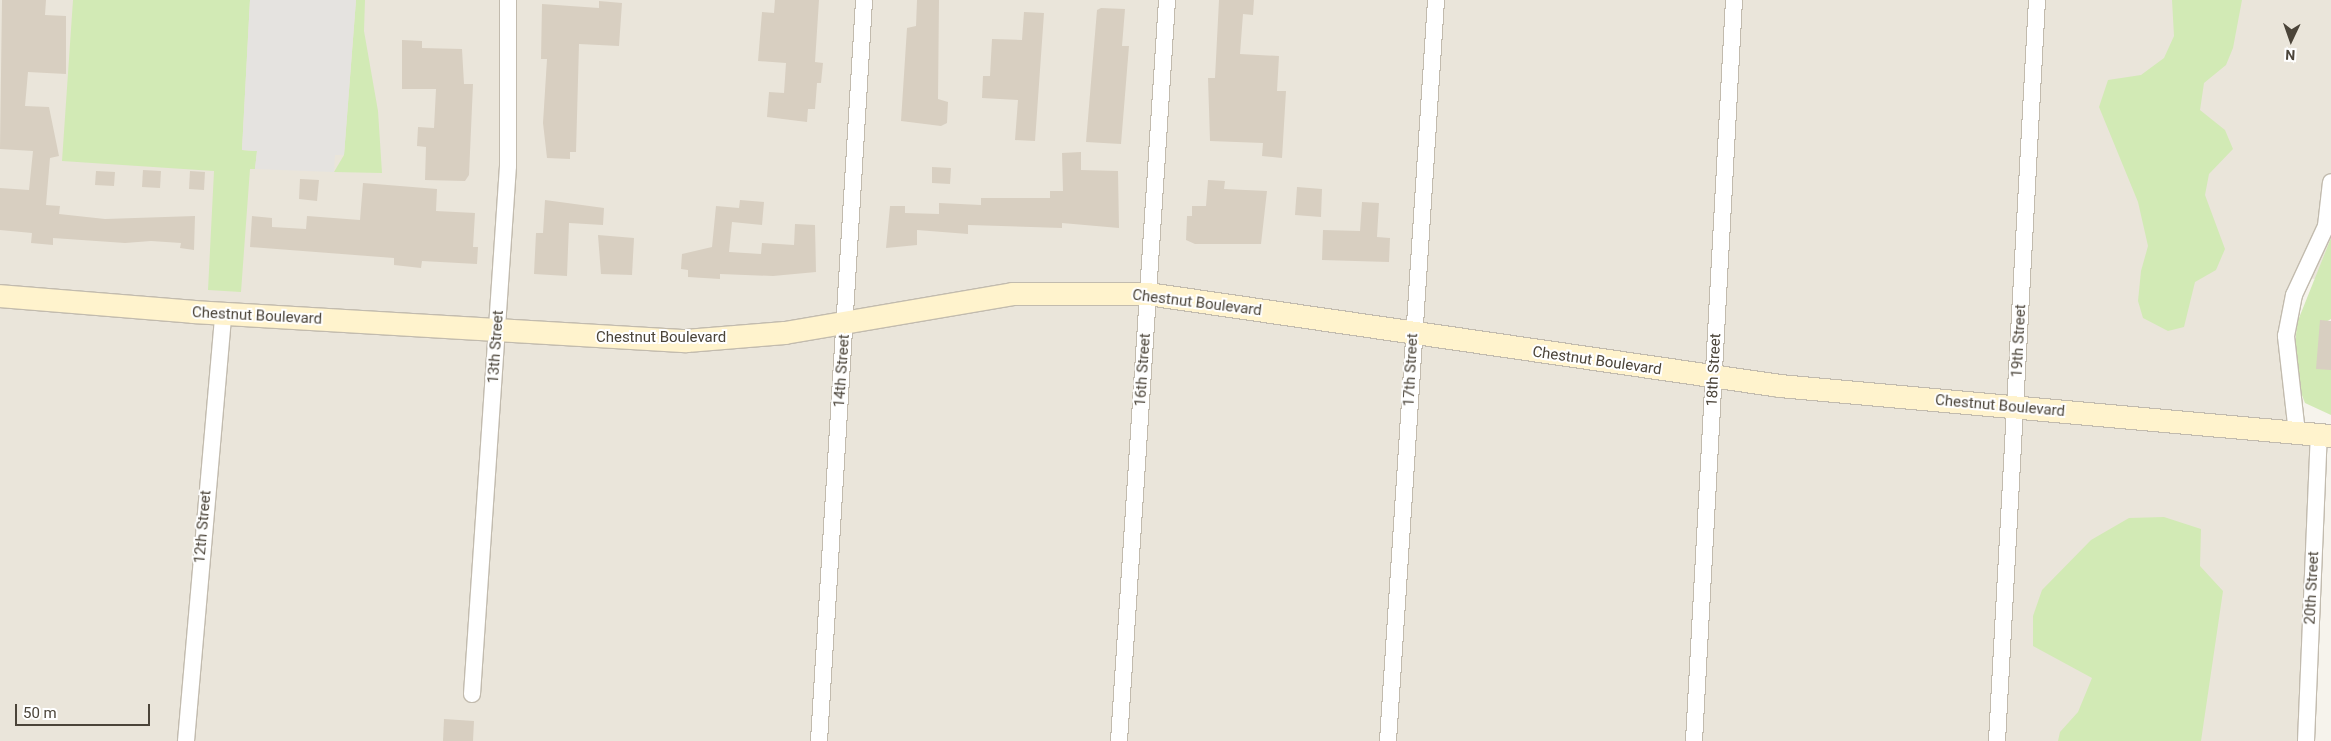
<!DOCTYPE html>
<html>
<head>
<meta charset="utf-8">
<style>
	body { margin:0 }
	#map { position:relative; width:2331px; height:741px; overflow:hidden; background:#f6f3ec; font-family:Roboto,sans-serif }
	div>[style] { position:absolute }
	.residential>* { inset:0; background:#eae5da }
	.green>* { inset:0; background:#d2eab5 }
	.parking>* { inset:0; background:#e5e3e0 }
	.building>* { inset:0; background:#d8cfc1 }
	.roads { filter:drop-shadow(1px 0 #c2bbae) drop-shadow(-1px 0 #c2bbae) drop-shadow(0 1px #c2bbae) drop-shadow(0 -1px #c2bbae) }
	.street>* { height:16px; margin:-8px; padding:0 8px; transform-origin:8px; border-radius:8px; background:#fff }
	.secondary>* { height:22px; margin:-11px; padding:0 11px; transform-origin:11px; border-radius:11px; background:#fff3cd }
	span { translate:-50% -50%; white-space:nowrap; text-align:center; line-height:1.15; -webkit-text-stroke:4px #fff; paint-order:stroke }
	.street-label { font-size:15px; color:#4b4439 }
	.north { position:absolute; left:2266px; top:15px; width:50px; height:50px; -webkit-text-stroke:4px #fff; paint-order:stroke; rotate:183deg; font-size:14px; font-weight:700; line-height:20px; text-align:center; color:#4b4439 }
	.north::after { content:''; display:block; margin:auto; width:18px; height:22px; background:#4b4439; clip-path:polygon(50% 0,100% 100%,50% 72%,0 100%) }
	.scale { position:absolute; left:15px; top:704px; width:135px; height:22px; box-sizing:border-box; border:2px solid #4b4439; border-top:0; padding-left:6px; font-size:15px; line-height:18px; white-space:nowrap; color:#4b4439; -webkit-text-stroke:4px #fff; paint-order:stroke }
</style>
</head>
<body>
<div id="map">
	<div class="residential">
		<i style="clip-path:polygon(0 0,2331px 0,2331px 280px,2302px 278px,2290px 309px,2297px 432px,2319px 435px,2306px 741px,0 741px)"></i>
	</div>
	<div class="green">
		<i style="clip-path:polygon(73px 0,250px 0,242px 150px,257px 151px,255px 169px,250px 169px,241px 292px,208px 290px,214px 171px,62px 161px)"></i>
		<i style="clip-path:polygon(356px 0,365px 0,364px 31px,378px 111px,382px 173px,334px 172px,344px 155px)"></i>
		<i style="clip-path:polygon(2172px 0,2242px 0,2233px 48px,2226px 65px,2204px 83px,2200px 110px,2225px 130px,2233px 149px,2209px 174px,2205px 195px,2225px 249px,2216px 270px,2195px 282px,2184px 327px,2168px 331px,2143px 318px,2138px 301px,2141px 271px,2148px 246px,2138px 202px,2099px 107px,2108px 80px,2141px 75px,2164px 58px,2174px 36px)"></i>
		<i style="clip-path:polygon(2331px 238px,2331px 319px,2324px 323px,2331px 363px,2331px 415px,2305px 403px,2293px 372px,2297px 323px)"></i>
		<i style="clip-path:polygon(2164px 517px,2201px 529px,2200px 566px,2223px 591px,2201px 741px,2058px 741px,2060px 732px,2078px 712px,2092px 678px,2033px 646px,2033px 616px,2042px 590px,2091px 540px,2129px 518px)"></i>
	</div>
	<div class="parking">
		<i style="clip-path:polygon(250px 0,356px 0,344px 155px,335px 155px,334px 172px,255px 169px,257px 151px,242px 150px)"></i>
	</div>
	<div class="building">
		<i style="clip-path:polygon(2px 0,46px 0,45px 15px,66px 16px,66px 74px,28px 72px,25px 106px,49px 107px,59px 156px,50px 158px,46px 205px,60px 206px,59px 214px,105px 219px,195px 216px,194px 250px,180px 248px,181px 243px,151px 241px,125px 243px,53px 238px,53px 245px,31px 243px,32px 233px,0 230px,0 188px,29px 190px,33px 151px,0 149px)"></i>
		<i style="clip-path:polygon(775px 0,819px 0,815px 62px,823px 63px,821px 83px,817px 83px,815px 109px,808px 109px,807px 122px,767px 117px,769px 92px,784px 93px,786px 63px,758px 61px,762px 12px,774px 13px)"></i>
		<i style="clip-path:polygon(917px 0,939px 0,938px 99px,948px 102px,947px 123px,941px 126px,901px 121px,907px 28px,916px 26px)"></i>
		<i style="clip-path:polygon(1219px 0,1254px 0,1253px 15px,1243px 14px,1240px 54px,1279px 56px,1277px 91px,1286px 91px,1282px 158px,1262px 156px,1263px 143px,1210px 141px,1208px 78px,1215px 78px)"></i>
		<i style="clip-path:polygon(599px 1px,622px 3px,619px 46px,579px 44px,576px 152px,570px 152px,570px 159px,547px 158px,543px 123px,547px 59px,541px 59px,542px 4px,599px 8px)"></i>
		<i style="clip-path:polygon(1101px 8px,1125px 9px,1122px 46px,1129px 46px,1121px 144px,1086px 142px,1097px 10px)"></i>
		<i style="clip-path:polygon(1024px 12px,1044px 13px,1035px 141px,1015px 140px,1018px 100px,982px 98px,983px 76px,990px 76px,992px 39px,1022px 40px)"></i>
		<i style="clip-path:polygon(402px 40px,422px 41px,422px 48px,462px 49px,464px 84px,473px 84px,469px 175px,465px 181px,425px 180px,426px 147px,417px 146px,418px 127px,434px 128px,436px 89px,402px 89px)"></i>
		<i style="clip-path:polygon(1081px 152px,1081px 170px,1118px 171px,1119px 228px,1062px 223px,1062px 228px,968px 225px,968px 234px,917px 230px,917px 245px,886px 248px,890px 206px,905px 206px,905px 213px,939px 214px,939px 203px,981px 205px,981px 198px,1050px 198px,1050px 191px,1063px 191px,1062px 153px)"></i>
		<i style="clip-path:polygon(932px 167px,951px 168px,950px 184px,932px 183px)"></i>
		<i style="clip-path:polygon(143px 170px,161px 171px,160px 188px,142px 187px)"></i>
		<i style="clip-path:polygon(96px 171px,115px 172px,114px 186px,95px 185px)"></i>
		<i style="clip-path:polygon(190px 171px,205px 172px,204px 190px,189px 189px)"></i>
		<i style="clip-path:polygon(300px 179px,319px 180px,317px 201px,299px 199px)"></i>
		<i style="clip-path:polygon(1208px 180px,1225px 181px,1224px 189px,1267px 191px,1261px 244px,1195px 244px,1186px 240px,1187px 216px,1192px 216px,1192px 206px,1206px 206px)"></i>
		<i style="clip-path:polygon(363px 183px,437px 189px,436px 211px,475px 213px,473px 247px,478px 247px,477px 264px,422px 261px,421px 268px,394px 265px,394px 258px,250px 247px,252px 216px,272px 218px,272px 227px,306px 229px,307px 216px,360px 220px)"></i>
		<i style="clip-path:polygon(1297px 187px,1322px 189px,1321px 217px,1295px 215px)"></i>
		<i style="clip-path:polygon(545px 200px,604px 208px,603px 225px,569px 223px,567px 276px,534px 274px,536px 233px,543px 233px)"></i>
		<i style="clip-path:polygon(740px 200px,764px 202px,762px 225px,732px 222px,729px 252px,761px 254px,762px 243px,794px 245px,795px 224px,815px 225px,816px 272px,773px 276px,720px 274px,720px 279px,688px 277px,688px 270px,681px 269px,682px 254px,712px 247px,716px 206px,739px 208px)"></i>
		<i style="clip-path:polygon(1362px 202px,1379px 203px,1377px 237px,1390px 238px,1389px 262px,1322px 260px,1323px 230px,1360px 231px)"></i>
		<i style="clip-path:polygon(598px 235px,634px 238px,632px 275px,601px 274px)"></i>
		<i style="clip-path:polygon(2320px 320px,2331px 321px,2331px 370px,2316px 369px)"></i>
		<i style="clip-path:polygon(444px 719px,474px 721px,473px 741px,443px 741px)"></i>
	</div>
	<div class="roads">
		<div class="street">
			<i style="left:2297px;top:433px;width:98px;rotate:-96.5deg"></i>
			<i style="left:2286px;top:336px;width:42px;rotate:-79deg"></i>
			<i style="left:2294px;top:295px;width:76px;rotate:-65.1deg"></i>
			<i style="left:2326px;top:226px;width:44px;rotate:-83.5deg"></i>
			<i style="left:472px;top:694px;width:529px;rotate:-86.1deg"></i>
			<i style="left:508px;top:166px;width:166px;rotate:-90deg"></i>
			<i style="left:186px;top:741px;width:429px;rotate:-85deg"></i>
			<i style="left:819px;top:741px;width:742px;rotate:-86.52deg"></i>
			<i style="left:1119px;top:741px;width:743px;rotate:-86.29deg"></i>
			<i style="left:1388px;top:741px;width:743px;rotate:-86.29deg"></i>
			<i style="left:1694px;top:741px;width:742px;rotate:-86.91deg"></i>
			<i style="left:1997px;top:741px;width:742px;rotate:-86.91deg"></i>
			<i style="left:2306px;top:741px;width:306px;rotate:-87.6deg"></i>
		</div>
		<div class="secondary">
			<i style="left:0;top:296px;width:194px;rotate:4.7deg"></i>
			<i style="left:193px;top:312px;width:494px;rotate:3.4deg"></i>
			<i style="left:686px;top:341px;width:99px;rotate:-4.6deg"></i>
			<i style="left:785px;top:333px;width:231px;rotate:-9.7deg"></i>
			<i style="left:1013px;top:294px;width:135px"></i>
			<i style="left:1148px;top:294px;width:639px;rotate:8.28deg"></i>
			<i style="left:1780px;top:386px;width:553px;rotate:5.19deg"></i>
		</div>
	</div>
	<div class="street-label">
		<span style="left:1197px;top:303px;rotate:7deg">Chestnut Boulevard</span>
		<span style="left:257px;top:316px;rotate:3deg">Chestnut Boulevard</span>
		<span style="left:661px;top:338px">Chestnut Boulevard</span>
		<span style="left:2019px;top:341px;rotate:-87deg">19th Street</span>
		<span style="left:496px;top:347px;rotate:-86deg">13th Street</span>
		<span style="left:1597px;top:361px;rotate:8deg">Chestnut Boulevard</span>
		<span style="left:1143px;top:370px;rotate:-86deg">16th Street</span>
		<span style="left:1411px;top:370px;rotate:-87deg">17th Street</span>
		<span style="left:1714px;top:370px;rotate:-87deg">18th Street</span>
		<span style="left:842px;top:371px;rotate:-86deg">14th Street</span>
		<span style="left:2000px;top:406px;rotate:5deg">Chestnut Boulevard</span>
		<span style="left:203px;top:527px;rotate:-85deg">12th Street</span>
		<span style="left:2312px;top:588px;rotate:-87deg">20th Street</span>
	</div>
	<div class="north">N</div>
	<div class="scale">50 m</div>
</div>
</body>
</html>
